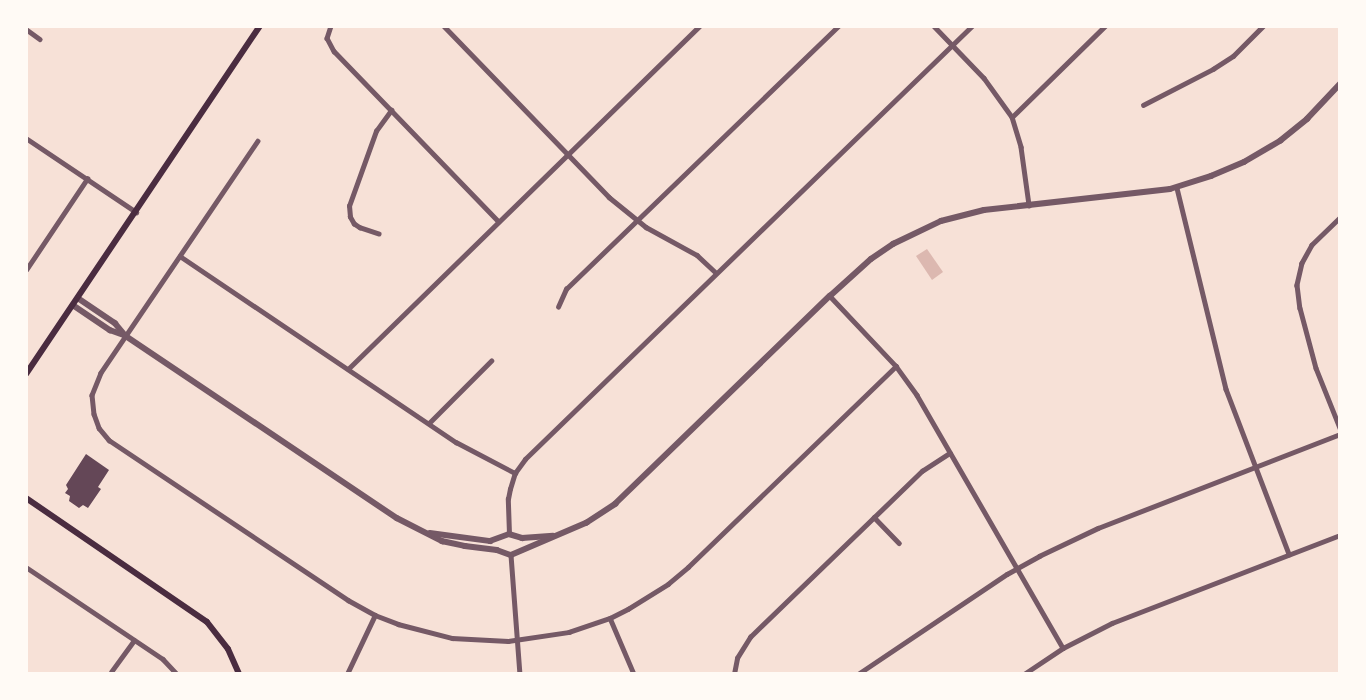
<!DOCTYPE html>
<html>
<head>
<meta charset="utf-8">
<style>
	body { margin:0 }
	#map { position:relative; width:1366px; height:700px; overflow:hidden; background:#f7e1d7; font-family:Georgia,serif }
	div>[style] { position:absolute }
	.water>* { inset:0; background:#dcb8b0 }
	.building>* { inset:0; background:#644757 }
	.minor>* { height:4.5px; margin:-2.25px; padding:0 2.25px; transform-origin:2.25px; border-radius:2.25px; background:#755966 }
	.tertiary>* { height:5.5px; margin:-2.75px; padding:0 2.75px; transform-origin:2.75px; border-radius:2.75px; background:#755966 }
	.secondary>* { height:6px; margin:-3px; padding:0 3px; transform-origin:3px; border-radius:3px; background:#4a2c40 }
	span { translate:-50% -50%; white-space:nowrap; text-align:center; line-height:1.15; -webkit-text-stroke:5px #fffaf5; paint-order:stroke }
	.frame { position:absolute; inset:0; border:28px solid #fffaf5; pointer-events:none }
</style>
</head>
<body>
<div id="map">
	<div class="water">
		<i style="clip-path:polygon(927px 249px,943px 272px,932px 280px,916px 256px)"></i>
	</div>
	<div class="building">
		<i style="clip-path:polygon(86px 454px,109px 470px,98px 487px,101px 489px,88px 508px,83px 505px,79px 508px,69px 501px,70px 496px,65px 493px,68px 489px,66px 485px)"></i>
	</div>
	<div class="minor">
		<i style="left:331px;top:26px;width:13px;rotate:108deg"></i>
		<i style="left:327px;top:38px;width:15px;rotate:62deg"></i>
		<i style="left:334px;top:51px;width:236px;rotate:46deg"></i>
		<i style="left:444px;top:26px;width:238px;rotate:46deg"></i>
		<i style="left:609px;top:197px;width:48px;rotate:39deg"></i>
		<i style="left:646px;top:227px;width:58px;rotate:28.8deg"></i>
		<i style="left:697px;top:255px;width:26px;rotate:43deg"></i>
		<i style="left:934px;top:26px;width:72px;rotate:46.1deg"></i>
		<i style="left:984px;top:78px;width:48px;rotate:54.3deg"></i>
		<i style="left:1012px;top:117px;width:31px;rotate:73deg"></i>
		<i style="left:1021px;top:147px;width:59px;rotate:82.1deg"></i>
		<i style="left:26px;top:29px;width:17px;rotate:36deg"></i>
		<i style="left:1143px;top:105px;width:79px;rotate:-27.2deg"></i>
		<i style="left:1213px;top:69px;width:24px;rotate:-33deg"></i>
		<i style="left:1233px;top:56px;width:42px;rotate:-45deg"></i>
		<i style="left:1012px;top:117px;width:130px;rotate:-44.4deg"></i>
		<i style="left:26px;top:138px;width:133px;rotate:33.9deg"></i>
		<i style="left:258px;top:141px;width:280px;rotate:124.1deg"></i>
		<i style="left:101px;top:373px;width:24px;rotate:112deg"></i>
		<i style="left:92px;top:395px;width:19px;rotate:84deg"></i>
		<i style="left:94px;top:414px;width:15px;rotate:70deg"></i>
		<i style="left:99px;top:428px;width:16px;rotate:50deg"></i>
		<i style="left:109px;top:440px;width:288px;rotate:33.8deg"></i>
		<i style="left:348px;top:600px;width:31px;rotate:29deg"></i>
		<i style="left:375px;top:615px;width:25px;rotate:21deg"></i>
		<i style="left:398px;top:624px;width:56px;rotate:14.5deg"></i>
		<i style="left:452px;top:638px;width:56px;rotate:3.1deg"></i>
		<i style="left:508px;top:641px;width:62px;rotate:-8.4deg"></i>
		<i style="left:569px;top:632px;width:43px;rotate:-18.9deg"></i>
		<i style="left:610px;top:618px;width:20px;rotate:-27deg"></i>
		<i style="left:628px;top:609px;width:47px;rotate:-32deg"></i>
		<i style="left:668px;top:584px;width:26px;rotate:-40deg"></i>
		<i style="left:688px;top:567px;width:289px;rotate:-44deg"></i>
		<i style="left:1177px;top:188px;width:207px;rotate:76.3deg"></i>
		<i style="left:1226px;top:389px;width:177px;rotate:69.1deg"></i>
		<i style="left:1340px;top:218px;width:39px;rotate:136deg"></i>
		<i style="left:1312px;top:245px;width:21px;rotate:119deg"></i>
		<i style="left:1302px;top:263px;width:23px;rotate:103deg"></i>
		<i style="left:1297px;top:285px;width:23px;rotate:83deg"></i>
		<i style="left:1300px;top:308px;width:62px;rotate:75.1deg"></i>
		<i style="left:1316px;top:368px;width:65px;rotate:68.2deg"></i>
		<i style="left:379px;top:234px;width:20px;rotate:-162deg"></i>
		<i style="left:360px;top:228px;width:7px;rotate:-146deg"></i>
		<i style="left:354px;top:224px;width:8px;rotate:-120deg"></i>
		<i style="left:350px;top:217px;width:11px;rotate:-95deg"></i>
		<i style="left:349px;top:206px;width:80px;rotate:-70.2deg"></i>
		<i style="left:376px;top:131px;width:26px;rotate:-54deg"></i>
		<i style="left:180px;top:256px;width:333px;rotate:34deg"></i>
		<i style="left:456px;top:442px;width:67px;rotate:27.7deg"></i>
		<i style="left:26px;top:270px;width:110px;rotate:-56.2deg"></i>
		<i style="left:830px;top:296px;width:96px;rotate:46.7deg"></i>
		<i style="left:896px;top:366px;width:36px;rotate:54deg"></i>
		<i style="left:917px;top:395px;width:292px;rotate:60deg"></i>
		<i style="left:558px;top:307px;width:20px;rotate:-66deg"></i>
		<i style="left:566px;top:289px;width:378px;rotate:-44deg"></i>
		<i style="left:348px;top:369px;width:491px;rotate:-44.3deg"></i>
		<i style="left:429px;top:423px;width:88px;rotate:-45deg"></i>
		<i style="left:874px;top:517px;width:36px;rotate:46deg"></i>
		<i style="left:509px;top:534px;width:35px;rotate:-92deg"></i>
		<i style="left:508px;top:499px;width:10px;rotate:-79deg"></i>
		<i style="left:510px;top:489px;width:17px;rotate:-73deg"></i>
		<i style="left:515px;top:473px;width:17px;rotate:-54deg"></i>
		<i style="left:525px;top:459px;width:622px;rotate:-44.09deg"></i>
		<i style="left:511px;top:555px;width:119px;rotate:85.7deg"></i>
		<i style="left:26px;top:567px;width:165px;rotate:33.9deg"></i>
		<i style="left:163px;top:659px;width:21px;rotate:47deg"></i>
		<i style="left:610px;top:618px;width:61px;rotate:66.8deg"></i>
		<i style="left:111px;top:672px;width:39px;rotate:-54deg"></i>
		<i style="left:347px;top:674px;width:65px;rotate:-64.6deg"></i>
		<i style="left:734px;top:674px;width:16px;rotate:-79deg"></i>
		<i style="left:737px;top:658px;width:25px;rotate:-58deg"></i>
		<i style="left:750px;top:637px;width:239px;rotate:-44deg"></i>
		<i style="left:922px;top:471px;width:33px;rotate:-33deg"></i>
		<i style="left:858px;top:674px;width:179px;rotate:-33.9deg"></i>
		<i style="left:1007px;top:574px;width:37px;rotate:-29deg"></i>
		<i style="left:1039px;top:556px;width:65px;rotate:-25.4deg"></i>
		<i style="left:1098px;top:528px;width:260px;rotate:-21.2deg"></i>
		<i style="left:1024px;top:674px;width:47px;rotate:-33.7deg"></i>
		<i style="left:1063px;top:648px;width:55px;rotate:-27deg"></i>
		<i style="left:1112px;top:623px;width:244px;rotate:-21.1deg"></i>
	</div>
	<div class="tertiary">
		<i style="left:78px;top:298px;width:45px;rotate:34deg"></i>
		<i style="left:115px;top:323px;width:17px;rotate:50deg"></i>
		<i style="left:126px;top:336px;width:326px;rotate:33.9deg"></i>
		<i style="left:397px;top:518px;width:51px;rotate:27.1deg"></i>
		<i style="left:442px;top:541px;width:24px;rotate:12deg"></i>
		<i style="left:465px;top:546px;width:32px;rotate:7deg"></i>
		<i style="left:497px;top:550px;width:15px;rotate:20deg"></i>
		<i style="left:511px;top:555px;width:82px;rotate:-23.1deg"></i>
		<i style="left:586px;top:523px;width:35px;rotate:-33deg"></i>
		<i style="left:615px;top:504px;width:299px;rotate:-44.1deg"></i>
		<i style="left:830px;top:296px;width:55px;rotate:-42.1deg"></i>
		<i style="left:871px;top:259px;width:27px;rotate:-34deg"></i>
		<i style="left:893px;top:244px;width:53px;rotate:-25.6deg"></i>
		<i style="left:941px;top:221px;width:44px;rotate:-14.3deg"></i>
		<i style="left:984px;top:210px;width:187px;rotate:-6.4deg"></i>
		<i style="left:1170px;top:189px;width:43px;rotate:-17.6deg"></i>
		<i style="left:1211px;top:176px;width:36px;rotate:-23deg"></i>
		<i style="left:1244px;top:162px;width:42px;rotate:-30.3deg"></i>
		<i style="left:1280px;top:141px;width:35px;rotate:-39deg"></i>
		<i style="left:1307px;top:119px;width:48px;rotate:-46.7deg"></i>
		<i style="left:73px;top:305px;width:45px;rotate:34deg"></i>
		<i style="left:110px;top:330px;width:15px;rotate:20deg"></i>
		<i style="left:430px;top:533px;width:61px;rotate:7.6deg"></i>
		<i style="left:490px;top:541px;width:20px;rotate:-20deg"></i>
		<i style="left:509px;top:534px;width:14px;rotate:17deg"></i>
		<i style="left:522px;top:538px;width:31px;rotate:-4deg"></i>
	</div>
	<div class="secondary">
		<i style="left:26px;top:374px;width:419px;rotate:-56.1deg"></i>
		<i style="left:26px;top:498px;width:219px;rotate:34.4deg"></i>
		<i style="left:207px;top:622px;width:34px;rotate:52deg"></i>
		<i style="left:228px;top:649px;width:27px;rotate:66deg"></i>
	</div>
	<div class="frame"></div>
</div>
</body>
</html>
